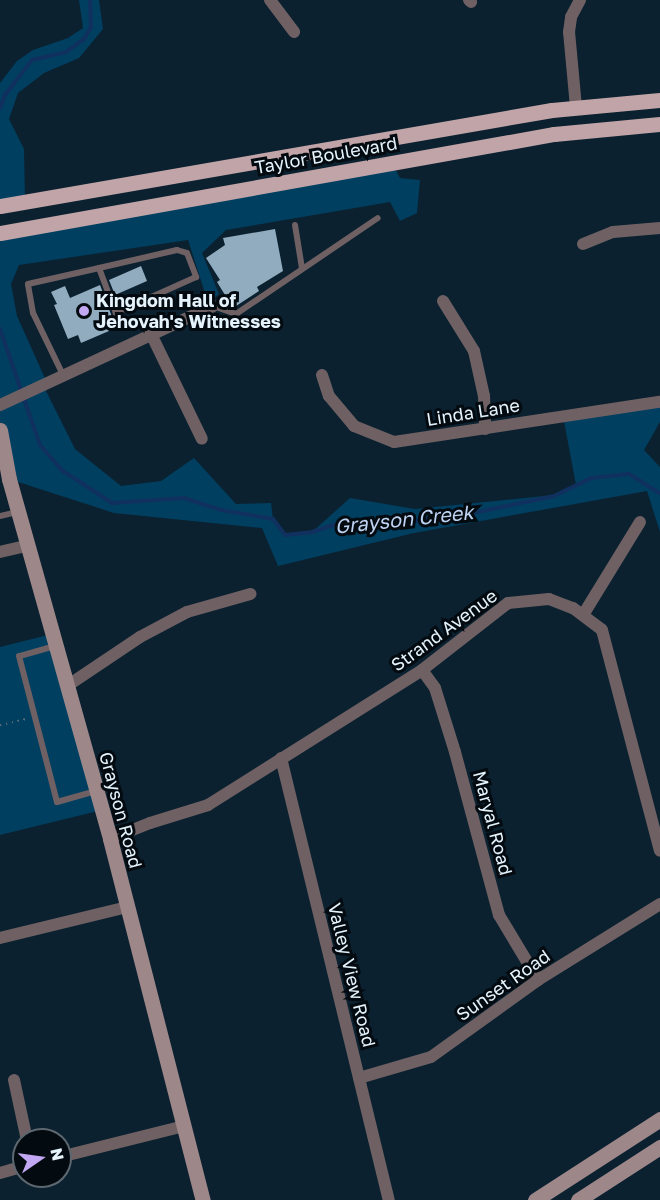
<!DOCTYPE html>
<html>
<head>
<meta charset="utf-8">
<style>
	body { margin:0 }
	#map { position:relative; width:660px; height:1200px; overflow:hidden; background:#0b2130; font-family:"Golos Text",sans-serif }
	div>[style] { position:absolute }
	.green>* { inset:0; background:#003f60 }
	.stream>* { height:4px; margin:-2px; padding:0 2px; transform-origin:2px; border-radius:2px; background:#10315f }
	.building>* { inset:0; background:#92acbf }
	.path>* { height:2px; margin-top:-1px; transform-origin:0; background:repeating-linear-gradient(90deg,#5a6d7a 0 1.5px,transparent 0 6px) }
	.lane>* { height:6px; margin:-3px; padding:0 3px; transform-origin:3px; border-radius:3px; background:#6f6163 }
	.street>* { height:12px; margin:-6px; padding:0 6px; transform-origin:6px; border-radius:6px; background:#6f6163 }
	.secondary>* { height:15px; margin:-7.5px; padding:0 7.5px; transform-origin:7.5px; border-radius:7.5px; background:#9d8789 }
	.primary>* { height:15px; margin:-7.5px; padding:0 7.5px; transform-origin:7.5px; border-radius:7.5px; background:#c1a4a7 }
	.dots>* { width:16px; height:16px; translate:-50% -50%; box-sizing:border-box; border:3px solid #030a10; border-radius:50% }
	span { translate:-50% -50%; white-space:nowrap; text-align:center; line-height:1.15; -webkit-text-stroke:6px #030a10; paint-order:stroke }
	.street-label { font-size:18px; color:#e5f3fd }
	.poi-label { font-size:18px; color:#e5f3fd; font-weight:700 }
	.left { translate:0 -50%; text-align:left }
	.water-label { font-size:20px; color:#bed3f1; font-style:italic }
	.north { position:absolute; left:12px; top:1128px; width:60px; height:60px; box-sizing:border-box; background:#030a10; border:2px solid #5d676f; border-radius:50%; rotate:77deg; font-size:16px; font-weight:700; line-height:24px; text-align:center; color:#e5f3fd }
	.north::after { content:''; display:block; margin:auto; width:21px; height:27px; background:#c2a7f2; clip-path:polygon(50% 0,100% 100%,50% 72%,0 100%) }
</style>
</head>
<body>
<div id="map">
	<div class="green">
		<i style="clip-path:polygon(79px 0,99px 0,103px 29px,79px 58px,44px 73px,18px 93px,9px 119px,24px 149px,25px 203px,0 206px,0 83px,17px 61px,33px 50px,68px 38px,83px 28px)"></i>
		<i style="clip-path:polygon(392px 163px,400px 178px,420px 180px,417px 213px,400px 221px,390px 202px,226px 230px,202px 253px,219px 294px,212px 300px,205px 293px,188px 240px,19px 265px,11px 284px,17px 316px,48px 385px,44px 387px,75px 449px,121px 486px,161px 481px,194px 458px,236px 504px,271px 503px,273px 519px,286px 535px,312px 532px,350px 498px,415px 509px,554px 495px,576px 485px,563px 416px,660px 402px,660px 422px,644px 450px,660px 467px,660px 532px,647px 491px,414px 533px,278px 566px,262px 528px,114px 513px,9px 479px,0 430px,0 233px)"></i>
		<i style="clip-path:polygon(52px 634px,102px 810px,0 835px,0 647px)"></i>
	</div>
	<div class="stream">
		<i style="left:0;top:108px;width:14px;rotate:-69deg"></i>
		<i style="left:5px;top:95px;width:44px;rotate:-52.4deg"></i>
		<i style="left:32px;top:60px;width:35px;rotate:-13deg"></i>
		<i style="left:66px;top:52px;width:22px;rotate:-36deg"></i>
		<i style="left:84px;top:39px;width:14px;rotate:-60deg"></i>
		<i style="left:91px;top:27px;width:27px;rotate:-92deg"></i>
		<i style="left:0;top:329px;width:123px;rotate:71deg"></i>
		<i style="left:40px;top:445px;width:35px;rotate:49deg"></i>
		<i style="left:63px;top:471px;width:59px;rotate:33.1deg"></i>
		<i style="left:112px;top:503px;width:72px;rotate:-4deg"></i>
		<i style="left:184px;top:498px;width:39px;rotate:18deg"></i>
		<i style="left:221px;top:510px;width:53px;rotate:9.8deg"></i>
		<i style="left:273px;top:519px;width:20px;rotate:53deg"></i>
		<i style="left:285px;top:535px;width:27px;rotate:-6deg"></i>
		<i style="left:312px;top:532px;width:32px;rotate:-18deg"></i>
		<i style="left:342px;top:522px;width:66px"></i>
		<i style="left:408px;top:522px;width:56px;rotate:-7.1deg"></i>
		<i style="left:464px;top:515px;width:92px;rotate:-11.9deg"></i>
		<i style="left:554px;top:496px;width:41px;rotate:-25.9deg"></i>
		<i style="left:591px;top:478px;width:38px;rotate:-6deg"></i>
		<i style="left:629px;top:474px;width:36px;rotate:32deg"></i>
	</div>
	<div class="building">
		<i style="clip-path:polygon(275px 229px,283px 271px,257px 287px,259px 291px,233px 308px,217px 282px,220px 280px,206px 258px,225px 245px,223px 238px)"></i>
		<i style="clip-path:polygon(141px 266px,147px 281px,115px 295px,109px 280px)"></i>
		<i style="clip-path:polygon(100px 285px,112px 317px,104px 320px,109px 331px,81px 343px,78px 335px,68px 339px,54px 305px,57px 304px,51px 292px,65px 286px,70px 298px)"></i>
	</div>
	<div class="path">
		<i style="left:0;top:725px;width:27px;rotate:-13deg"></i>
	</div>
	<div class="lane">
		<i style="left:295px;top:225px;width:44px;rotate:80.8deg"></i>
		<i style="left:213px;top:306px;width:24px;rotate:19deg"></i>
		<i style="left:236px;top:314px;width:171px;rotate:-34.1deg"></i>
		<i style="left:64px;top:377px;width:71px;rotate:-115.8deg"></i>
		<i style="left:33px;top:313px;width:29px;rotate:-100deg"></i>
		<i style="left:28px;top:284px;width:73px;rotate:-12.7deg"></i>
		<i style="left:99px;top:268px;width:80px;rotate:-13deg"></i>
		<i style="left:177px;top:250px;width:10px;rotate:17deg"></i>
		<i style="left:187px;top:253px;width:26px;rotate:69deg"></i>
		<i style="left:196px;top:277px;width:88px;rotate:155.8deg"></i>
		<i style="left:116px;top:313px;width:48px;rotate:-110.7deg"></i>
		<i style="left:0;top:516px;width:17px;rotate:-13deg"></i>
		<i style="left:55px;top:646px;width:37px;rotate:164deg"></i>
		<i style="left:19px;top:656px;width:151px;rotate:75.4deg"></i>
		<i style="left:57px;top:802px;width:41px;rotate:-15.8deg"></i>
	</div>
	<div class="street">
		<i style="left:270px;top:0;width:40px;rotate:53deg"></i>
		<i style="left:469px;top:0;width:3px;rotate:45deg"></i>
		<i style="left:576px;top:107px;width:75px;rotate:-95.3deg"></i>
		<i style="left:569px;top:32px;width:15px;rotate:-82deg"></i>
		<i style="left:571px;top:17px;width:19px;rotate:-62deg"></i>
		<i style="left:583px;top:244px;width:32px;rotate:-22deg"></i>
		<i style="left:613px;top:232px;width:47px;rotate:-4.9deg"></i>
		<i style="left:443px;top:301px;width:59px;rotate:58.2deg"></i>
		<i style="left:474px;top:351px;width:46px;rotate:77.5deg"></i>
		<i style="left:484px;top:396px;width:33px;rotate:88deg"></i>
		<i style="left:152px;top:336px;width:114px;rotate:64.1deg"></i>
		<i style="left:322px;top:375px;width:22px;rotate:72deg"></i>
		<i style="left:329px;top:396px;width:39px;rotate:50deg"></i>
		<i style="left:354px;top:426px;width:43px;rotate:21.8deg"></i>
		<i style="left:394px;top:442px;width:269px;rotate:-8.6deg"></i>
		<i style="left:0;top:405px;width:235px;rotate:-24.9deg"></i>
		<i style="left:0;top:552px;width:28px;rotate:-13deg"></i>
		<i style="left:583px;top:615px;width:109px;rotate:-58.5deg"></i>
		<i style="left:422px;top:670px;width:22px;rotate:54deg"></i>
		<i style="left:435px;top:688px;width:67px;rotate:72.6deg"></i>
		<i style="left:455px;top:752px;width:169px;rotate:74.9deg"></i>
		<i style="left:499px;top:915px;width:76px;rotate:59deg"></i>
		<i style="left:67px;top:686px;width:88px;rotate:-33.9deg"></i>
		<i style="left:140px;top:637px;width:53px;rotate:-28deg"></i>
		<i style="left:187px;top:612px;width:66px;rotate:-15.9deg"></i>
		<i style="left:281px;top:758px;width:455px;rotate:76.3deg"></i>
		<i style="left:110px;top:839px;width:43px;rotate:-21.8deg"></i>
		<i style="left:150px;top:823px;width:61px;rotate:-17.2deg"></i>
		<i style="left:208px;top:805px;width:253px;rotate:-32.2deg"></i>
		<i style="left:422px;top:670px;width:109px;rotate:-37.9deg"></i>
		<i style="left:508px;top:603px;width:41px;rotate:-5.6deg"></i>
		<i style="left:549px;top:599px;width:26px;rotate:21deg"></i>
		<i style="left:573px;top:608px;width:36px;rotate:37deg"></i>
		<i style="left:602px;top:630px;width:228px;rotate:75.3deg"></i>
		<i style="left:0;top:938px;width:131px;rotate:-13.7deg"></i>
		<i style="left:359px;top:1078px;width:75px;rotate:-16.3deg"></i>
		<i style="left:431px;top:1057px;width:132px;rotate:-35.7deg"></i>
		<i style="left:538px;top:980px;width:144px;rotate:-31.9deg"></i>
		<i style="left:14px;top:1080px;width:61px;rotate:77.8deg"></i>
		<i style="left:60px;top:1157px;width:128px;rotate:-14deg"></i>
		<i style="left:0;top:1173px;width:25px;rotate:-16deg"></i>
	</div>
	<div class="secondary">
		<i style="left:0;top:430px;width:50px;rotate:79.6deg"></i>
		<i style="left:9px;top:479px;width:374px;rotate:74.3deg"></i>
		<i style="left:110px;top:839px;width:373px;rotate:75.6deg"></i>
		<i style="left:535px;top:1200px;width:149px;rotate:-32.9deg"></i>
		<i style="left:578px;top:1200px;width:98px;rotate:-32.9deg"></i>
	</div>
	<div class="primary">
		<i style="left:0;top:206px;width:560px;rotate:-9.87deg"></i>
		<i style="left:552px;top:110px;width:108px;rotate:-5.3deg"></i>
		<i style="left:0;top:233px;width:563px;rotate:-10.13deg"></i>
		<i style="left:554px;top:134px;width:106px;rotate:-5.4deg"></i>
	</div>
	<div class="dots">
		<i style="left:84px;top:311px;background:#c2a7f2"></i>
	</div>
	<div class="street-label">
		<span style="left:326px;top:155px;rotate:-10deg">Taylor Boulevard</span>
		<span style="left:473px;top:412px;rotate:-9deg">Linda Lane</span>
		<span style="left:444px;top:630px;rotate:-36deg">Strand Avenue</span>
		<span style="left:121px;top:810px;rotate:75deg">Grayson Road</span>
		<span style="left:493px;top:823px;rotate:75deg">Maryal Road</span>
		<span style="left:352px;top:975px;rotate:76deg">Valley View Road</span>
		<span style="left:503px;top:985px;rotate:-35deg">Sunset Road</span>
	</div>
	<div class="poi-label">
		<span class="left" style="left:96px;top:311px">Kingdom Hall of<br>Jehovah's Witnesses</span>
	</div>
	<div class="water-label">
		<span style="left:404px;top:519px;rotate:-6deg">Grayson Creek</span>
	</div>
	<div class="north">N</div>
</div>
</body>
</html>
